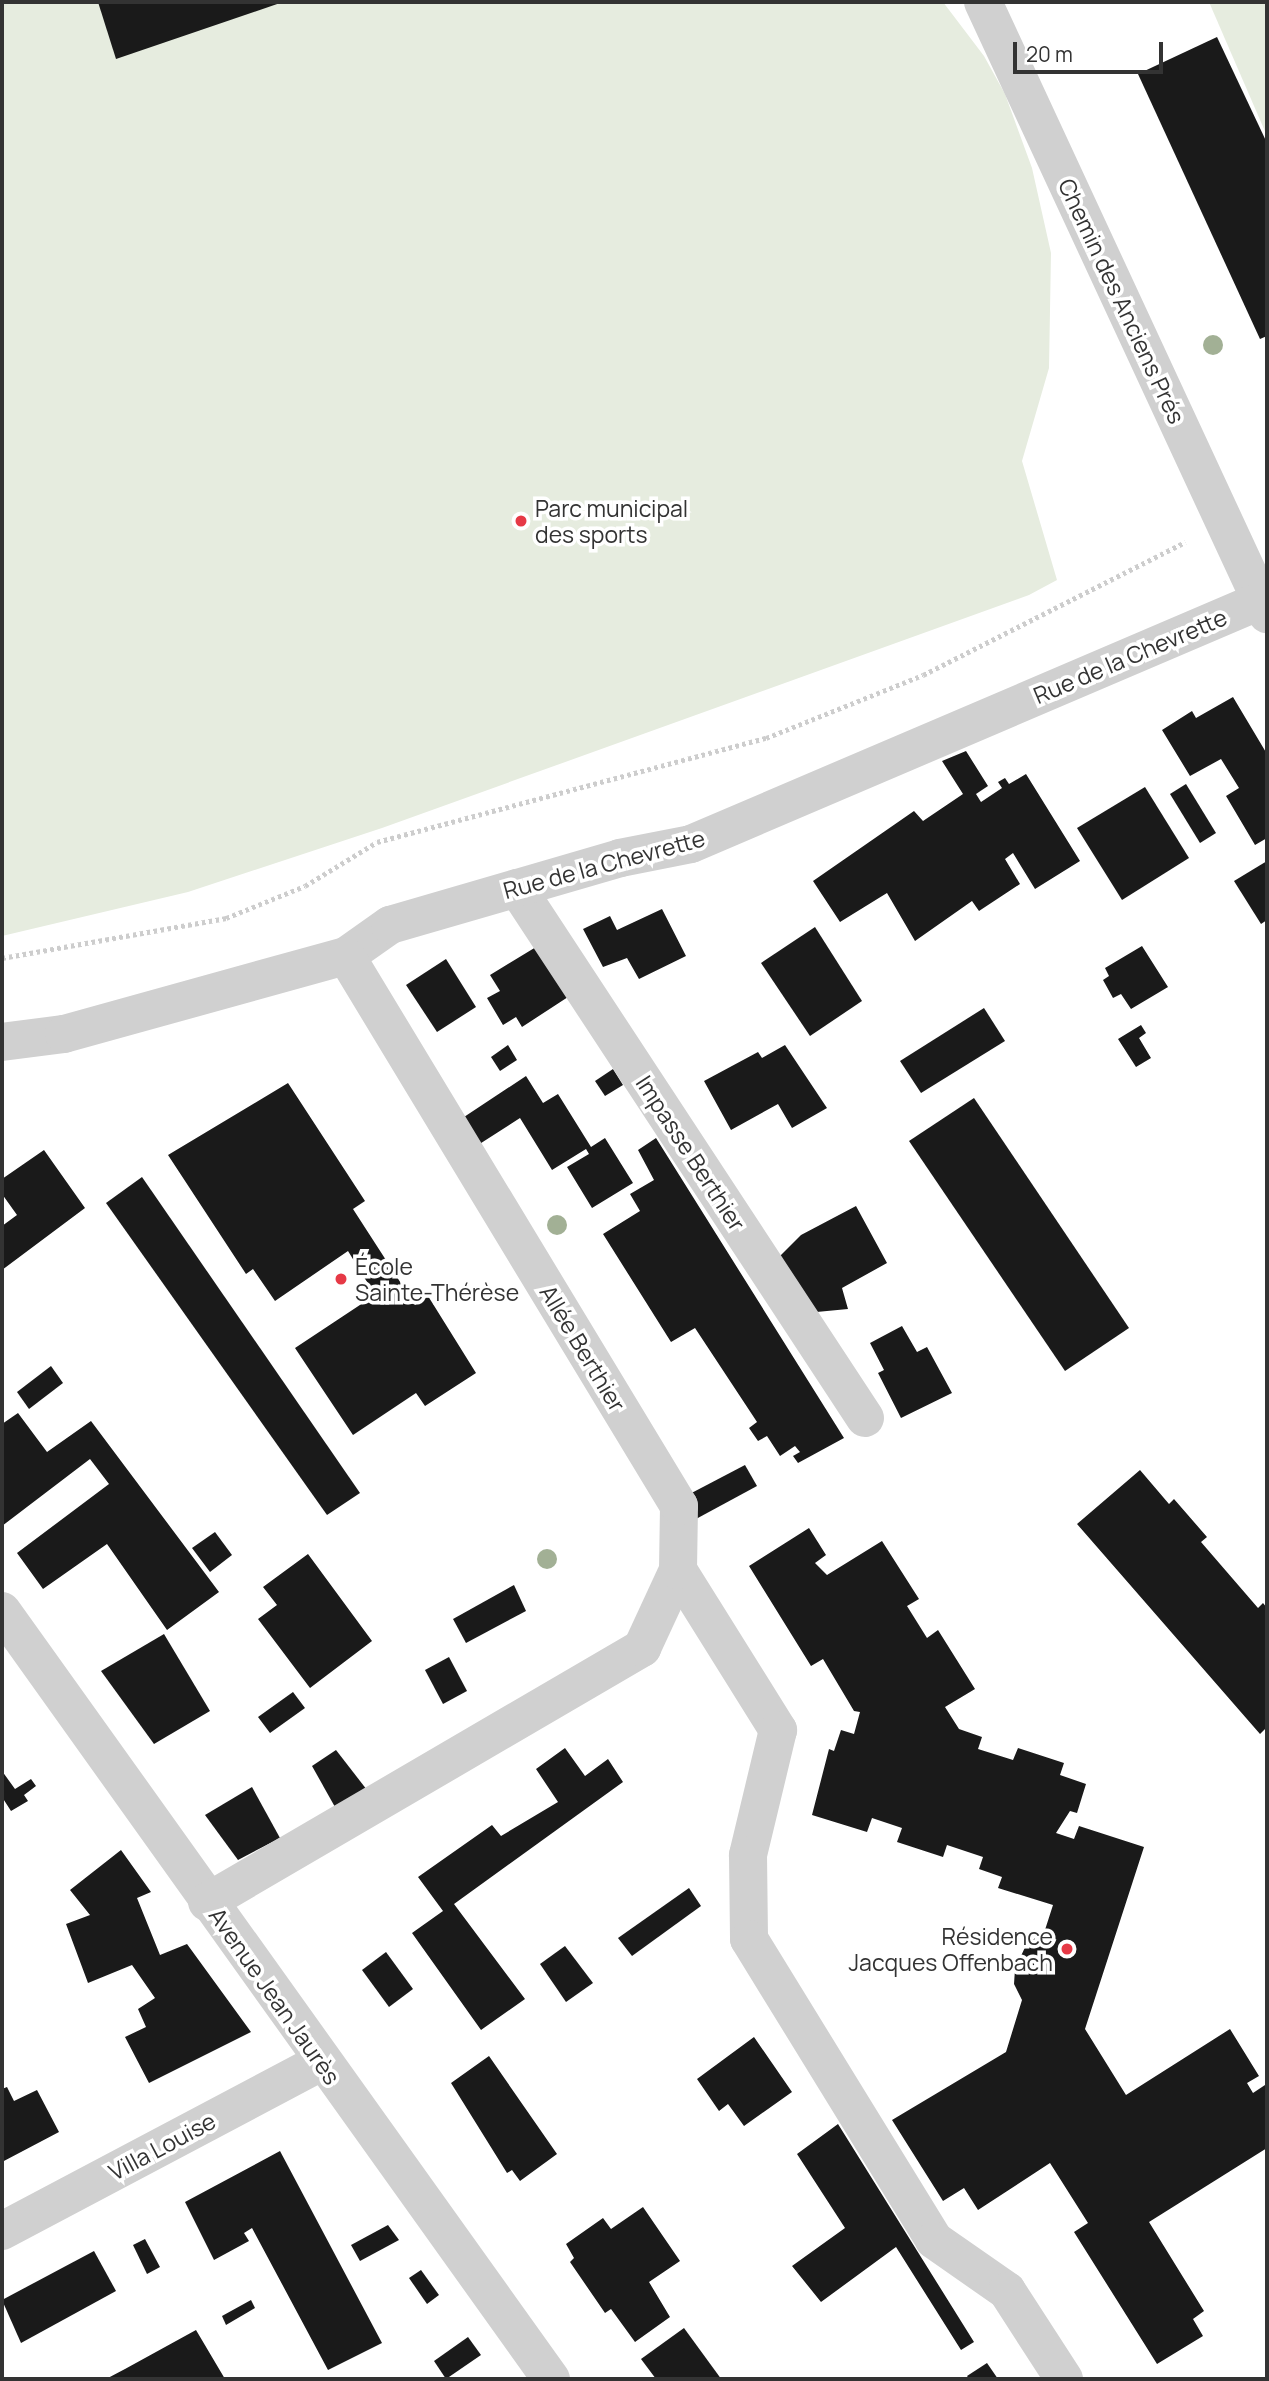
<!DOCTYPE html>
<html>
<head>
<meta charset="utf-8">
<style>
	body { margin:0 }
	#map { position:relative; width:1269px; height:2381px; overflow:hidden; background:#fff; font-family:Manrope,sans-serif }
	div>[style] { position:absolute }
	.green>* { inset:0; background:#e6ecdf }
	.building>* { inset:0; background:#1a1a1a }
	.path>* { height:4.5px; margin-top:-2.25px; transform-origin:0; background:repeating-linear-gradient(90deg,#cdcdcd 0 3.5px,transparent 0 7px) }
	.minor>* { height:38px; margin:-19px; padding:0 19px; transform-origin:19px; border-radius:19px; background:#d0d0d0 }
	.trees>* { width:20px; height:20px; margin:-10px; border-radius:50%; background:#a2b095 }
	.dots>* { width:19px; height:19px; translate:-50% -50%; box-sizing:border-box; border:4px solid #fff; border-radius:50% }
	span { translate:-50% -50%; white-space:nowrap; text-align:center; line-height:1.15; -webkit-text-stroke:7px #fff; paint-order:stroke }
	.street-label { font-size:23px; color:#333 }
	.poi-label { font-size:23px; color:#333 }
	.left { translate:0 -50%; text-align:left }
	.right { translate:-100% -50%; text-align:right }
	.frame { position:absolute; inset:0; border:4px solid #333; pointer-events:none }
	.scale { position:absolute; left:1013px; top:42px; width:150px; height:32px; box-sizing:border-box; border:4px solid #333; border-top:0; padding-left:9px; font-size:21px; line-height:24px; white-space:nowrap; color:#333; -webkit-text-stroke:5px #fff; paint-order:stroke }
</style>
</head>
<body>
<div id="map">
	<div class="green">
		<i style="clip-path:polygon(2px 2px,943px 2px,984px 56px,1005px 94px,1032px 168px,1051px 253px,1049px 368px,1022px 461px,1057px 580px,1029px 595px,382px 828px,188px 892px,2px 936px)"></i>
		<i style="clip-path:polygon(1209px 2px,1267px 2px,1267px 136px)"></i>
	</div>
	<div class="building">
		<i style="clip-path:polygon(98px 2px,283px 2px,116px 59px)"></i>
		<i style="clip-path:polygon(1217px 37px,1267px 143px,1267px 336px,1260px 339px,1138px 74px)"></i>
		<i style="clip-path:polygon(1233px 697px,1267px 754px,1267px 838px,1255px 845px,1226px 796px,1239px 788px,1221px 759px,1190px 776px,1162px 730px,1192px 711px,1196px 718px)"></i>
		<i style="clip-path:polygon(966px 751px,988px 786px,976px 794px,981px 802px,1002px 788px,998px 782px,1005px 778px,1009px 784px,1026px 774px,1080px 861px,1035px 889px,1013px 853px,1005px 859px,1020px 884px,979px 911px,972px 901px,915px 941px,887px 893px,840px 922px,813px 881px,914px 811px,923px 821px,963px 794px,942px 761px)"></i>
		<i style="clip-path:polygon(1186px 784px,1216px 833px,1200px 843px,1170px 794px)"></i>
		<i style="clip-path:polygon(1145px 787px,1189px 858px,1122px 900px,1077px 828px)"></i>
		<i style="clip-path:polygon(1267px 861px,1267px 920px,1261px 924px,1234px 881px)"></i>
		<i style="clip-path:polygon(662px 909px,686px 956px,639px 979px,627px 958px,603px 967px,583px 929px,610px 916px,617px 930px)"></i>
		<i style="clip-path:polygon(815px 927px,862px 1001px,810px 1036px,761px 963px)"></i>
		<i style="clip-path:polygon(1142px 946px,1168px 987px,1131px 1009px,1121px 994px,1113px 998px,1103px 980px,1109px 976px,1105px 968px)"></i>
		<i style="clip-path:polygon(536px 947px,568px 997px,522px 1027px,516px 1017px,503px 1025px,487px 998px,500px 991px,490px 975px)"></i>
		<i style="clip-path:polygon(446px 959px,476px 1007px,437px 1032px,406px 985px)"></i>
		<i style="clip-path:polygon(984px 1008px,1005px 1041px,921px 1093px,900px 1061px)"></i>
		<i style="clip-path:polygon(1141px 1025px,1146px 1033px,1139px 1038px,1151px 1058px,1136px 1067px,1118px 1039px)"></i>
		<i style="clip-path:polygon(508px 1045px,517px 1060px,500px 1071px,491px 1057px)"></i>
		<i style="clip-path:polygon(785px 1045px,827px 1108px,792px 1128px,778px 1104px,731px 1130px,704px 1081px,758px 1052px,762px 1058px)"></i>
		<i style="clip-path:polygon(613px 1069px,623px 1085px,605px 1096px,595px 1081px)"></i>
		<i style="clip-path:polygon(526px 1076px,543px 1103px,558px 1094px,591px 1147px,605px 1138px,633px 1183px,592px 1208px,567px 1167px,589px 1154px,586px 1149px,552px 1170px,520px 1118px,478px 1145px,461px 1119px)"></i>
		<i style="clip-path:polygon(288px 1083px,365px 1201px,353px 1209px,415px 1305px,428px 1296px,476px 1373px,425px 1406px,416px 1393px,353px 1435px,295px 1348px,375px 1295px,348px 1251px,275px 1301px,253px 1269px,246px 1274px,168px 1155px)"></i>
		<i style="clip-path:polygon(974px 1098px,1129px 1328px,1065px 1371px,909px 1141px)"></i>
		<i style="clip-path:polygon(656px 1138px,844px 1438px,798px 1463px,793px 1456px,800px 1452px,795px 1446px,780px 1456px,767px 1436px,758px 1441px,749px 1428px,757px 1422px,695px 1328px,671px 1342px,603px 1234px,640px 1211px,630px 1194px,654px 1180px,638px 1150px)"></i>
		<i style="clip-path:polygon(44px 1150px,85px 1208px,2px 1270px,2px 1226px,17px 1215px,2px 1194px,2px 1179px)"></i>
		<i style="clip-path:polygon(142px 1177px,360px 1493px,327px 1515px,106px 1203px)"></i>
		<i style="clip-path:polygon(856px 1206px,887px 1263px,842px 1288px,848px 1309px,806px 1313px,779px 1257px,801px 1235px)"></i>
		<i style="clip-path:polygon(902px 1326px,917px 1352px,927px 1347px,952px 1393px,901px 1418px,878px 1373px,884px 1370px,870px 1343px)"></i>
		<i style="clip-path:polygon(51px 1366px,63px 1383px,29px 1409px,17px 1392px)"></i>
		<i style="clip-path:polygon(18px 1413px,47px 1452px,91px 1421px,219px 1592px,167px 1630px,107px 1544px,43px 1589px,17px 1553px,109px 1484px,90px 1459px,2px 1526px,2px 1424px)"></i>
		<i style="clip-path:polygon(745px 1465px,757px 1486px,696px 1519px,682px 1498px)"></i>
		<i style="clip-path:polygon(1140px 1470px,1169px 1504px,1174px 1499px,1207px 1537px,1201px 1542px,1258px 1608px,1263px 1603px,1267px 1608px,1267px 1727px,1260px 1734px,1077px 1524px)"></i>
		<i style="clip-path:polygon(809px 1528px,826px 1555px,815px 1563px,827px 1575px,882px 1541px,919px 1599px,907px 1606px,927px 1638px,938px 1630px,975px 1689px,945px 1707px,959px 1729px,982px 1737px,978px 1749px,1013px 1760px,1018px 1748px,1064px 1763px,1060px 1775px,1086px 1784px,1077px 1813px,1070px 1811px,1056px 1833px,1074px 1839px,1079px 1826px,1144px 1847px,1085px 2029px,1126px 2095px,1230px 2029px,1259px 2076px,1247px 2083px,1253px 2093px,1265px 2085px,1267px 2088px,1267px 2148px,1149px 2222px,1204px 2311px,1193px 2319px,1203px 2336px,1157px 2364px,1074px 2232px,1088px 2223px,1050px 2163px,978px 2210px,964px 2188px,943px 2201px,892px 2120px,1006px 2052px,1022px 2000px,1014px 1984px,1015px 1969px,1027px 1943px,1044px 1933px,1053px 1905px,998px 1888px,1002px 1877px,979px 1869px,983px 1857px,947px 1845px,943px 1857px,897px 1842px,902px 1828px,872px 1818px,867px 1832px,812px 1815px,829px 1749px,834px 1751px,841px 1730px,854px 1734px,860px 1712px,854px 1711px,823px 1659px,811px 1666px,749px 1566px)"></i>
		<i style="clip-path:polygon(215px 1532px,232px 1555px,210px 1572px,192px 1548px)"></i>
		<i style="clip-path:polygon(308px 1554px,372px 1641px,310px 1688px,258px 1619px,277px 1605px,263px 1587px)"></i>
		<i style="clip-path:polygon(514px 1585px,526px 1611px,466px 1643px,453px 1619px)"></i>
		<i style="clip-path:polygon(164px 1634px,210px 1711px,154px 1744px,101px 1671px)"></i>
		<i style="clip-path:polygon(449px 1657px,467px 1691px,443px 1704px,425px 1670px)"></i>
		<i style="clip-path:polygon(293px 1692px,305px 1708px,270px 1733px,258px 1717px)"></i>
		<i style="clip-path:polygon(565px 1748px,585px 1776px,608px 1759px,623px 1782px,454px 1904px,525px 1999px,481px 2030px,412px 1933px,443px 1911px,418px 1877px,492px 1825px,501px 1836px,558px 1802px,536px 1769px)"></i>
		<i style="clip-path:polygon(336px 1750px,367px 1790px,335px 1807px,312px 1766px)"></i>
		<i style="clip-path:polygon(2px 1771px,15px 1789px,31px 1779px,36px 1786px,24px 1795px,28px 1801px,11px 1811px,2px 1797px)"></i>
		<i style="clip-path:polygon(252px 1787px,280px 1838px,238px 1860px,205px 1815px)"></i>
		<i style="clip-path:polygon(121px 1850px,151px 1892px,137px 1898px,160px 1955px,187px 1944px,251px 2032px,149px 2083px,125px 2037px,146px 2027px,138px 2009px,155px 1998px,132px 1965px,88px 1983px,66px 1924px,90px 1915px,70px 1890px)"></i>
		<i style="clip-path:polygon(689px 1888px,701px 1906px,632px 1956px,618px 1938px)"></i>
		<i style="clip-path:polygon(565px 1946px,593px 1983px,566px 2002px,540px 1964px)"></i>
		<i style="clip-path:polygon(386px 1952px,413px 1989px,389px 2007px,362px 1970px)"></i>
		<i style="clip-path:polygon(754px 2037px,792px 2092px,744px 2126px,728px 2104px,719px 2111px,697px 2079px)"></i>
		<i style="clip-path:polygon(489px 2056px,557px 2154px,520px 2181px,512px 2170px,507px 2173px,451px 2083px)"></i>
		<i style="clip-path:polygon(7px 2087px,14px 2101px,37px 2090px,59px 2132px,2px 2162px,2px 2089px)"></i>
		<i style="clip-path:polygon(838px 2124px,974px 2342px,961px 2350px,896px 2247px,821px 2302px,792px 2266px,845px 2228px,797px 2154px)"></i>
		<i style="clip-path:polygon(280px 2151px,382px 2343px,328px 2370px,252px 2228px,244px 2233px,249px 2241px,214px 2260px,185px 2202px)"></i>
		<i style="clip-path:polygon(643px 2207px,680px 2261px,649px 2282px,670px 2317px,635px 2342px,611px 2309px,605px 2313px,570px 2262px,574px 2258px,566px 2244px,603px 2218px,611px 2229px)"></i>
		<i style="clip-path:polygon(388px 2225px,399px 2240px,360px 2261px,351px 2245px)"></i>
		<i style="clip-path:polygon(145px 2239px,160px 2267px,147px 2274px,133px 2245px)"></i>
		<i style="clip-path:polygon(94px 2251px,116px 2291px,21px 2343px,2px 2300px)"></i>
		<i style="clip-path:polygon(421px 2270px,439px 2295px,427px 2304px,409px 2278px)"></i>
		<i style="clip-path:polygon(251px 2300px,255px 2308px,226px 2325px,222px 2316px)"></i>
		<i style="clip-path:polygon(684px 2328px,719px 2376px,721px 2379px,656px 2379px,641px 2359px)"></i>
		<i style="clip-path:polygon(196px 2330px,225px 2379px,106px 2379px,125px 2369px)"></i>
		<i style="clip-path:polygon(468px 2337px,481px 2355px,446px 2379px,434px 2361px)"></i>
		<i style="clip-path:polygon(987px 2363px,998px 2379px,969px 2379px,967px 2376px)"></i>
	</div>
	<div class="path">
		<i style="left:2px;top:958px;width:228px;rotate:-10.1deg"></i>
		<i style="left:226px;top:918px;width:85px;rotate:-22.1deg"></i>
		<i style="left:305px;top:886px;width:84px;rotate:-31.4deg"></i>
		<i style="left:377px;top:842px;width:403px;rotate:-15deg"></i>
		<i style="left:766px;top:738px;width:169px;rotate:-21.9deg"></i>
		<i style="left:923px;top:675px;width:294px;rotate:-26.9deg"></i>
	</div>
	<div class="minor">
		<i style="left:983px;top:2px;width:675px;rotate:65.11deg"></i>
		<i style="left:517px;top:888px;width:634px;rotate:56.71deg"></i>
		<i style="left:2px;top:1042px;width:63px;rotate:-7.4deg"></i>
		<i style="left:64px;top:1034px;width:293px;rotate:-15.5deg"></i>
		<i style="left:346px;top:956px;width:54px;rotate:-35.2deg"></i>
		<i style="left:390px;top:925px;width:240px;rotate:-16.2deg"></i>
		<i style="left:620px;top:858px;width:72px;rotate:-11.2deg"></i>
		<i style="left:691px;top:844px;width:626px;rotate:-23.13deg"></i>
		<i style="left:678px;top:1570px;width:189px;rotate:58deg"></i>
		<i style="left:778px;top:1730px;width:129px;rotate:103.5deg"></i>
		<i style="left:748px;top:1855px;width:84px;rotate:89.3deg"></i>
		<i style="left:749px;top:1939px;width:353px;rotate:58.4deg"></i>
		<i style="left:934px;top:2240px;width:89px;rotate:34.9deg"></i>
		<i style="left:1007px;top:2291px;width:105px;rotate:57.1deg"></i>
		<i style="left:2px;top:1611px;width:944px;rotate:54.44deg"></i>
		<i style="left:207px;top:1902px;width:504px;rotate:-30.28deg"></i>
		<i style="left:642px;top:1648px;width:86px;rotate:-65.2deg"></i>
		<i style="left:678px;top:1570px;width:64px;rotate:-89.1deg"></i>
		<i style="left:679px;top:1506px;width:643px;rotate:-121.19deg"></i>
		<i style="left:2px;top:2231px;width:361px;rotate:-27.9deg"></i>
	</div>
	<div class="trees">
		<i style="left:1213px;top:345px"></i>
		<i style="left:557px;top:1225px"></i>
		<i style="left:547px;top:1559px"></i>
	</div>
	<div class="dots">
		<i style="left:521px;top:521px;background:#e63946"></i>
		<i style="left:341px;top:1279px;background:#e63946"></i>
		<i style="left:1067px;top:1949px;background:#e63946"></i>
	</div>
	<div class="street-label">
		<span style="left:1122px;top:301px;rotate:65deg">Chemin des Anciens Prés</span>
		<span style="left:1130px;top:656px;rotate:-23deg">Rue de la Chevrette</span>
		<span style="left:604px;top:864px;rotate:-15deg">Rue de la Chevrette</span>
		<span style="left:691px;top:1153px;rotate:57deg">Impasse Berthier</span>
		<span style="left:583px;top:1348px;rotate:59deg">Allée Berthier</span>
		<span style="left:275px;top:1996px;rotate:55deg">Avenue Jean Jaurès</span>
		<span style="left:162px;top:2146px;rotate:-28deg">Villa Louise</span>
	</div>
	<div class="poi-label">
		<span class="left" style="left:535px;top:521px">Parc municipal<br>des sports</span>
		<span class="left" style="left:355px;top:1279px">École<br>Sainte-Thérèse</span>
		<span class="right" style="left:1053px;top:1949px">Résidence<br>Jacques Offenbach</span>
	</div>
	<div class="frame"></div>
	<div class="scale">20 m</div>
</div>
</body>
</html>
